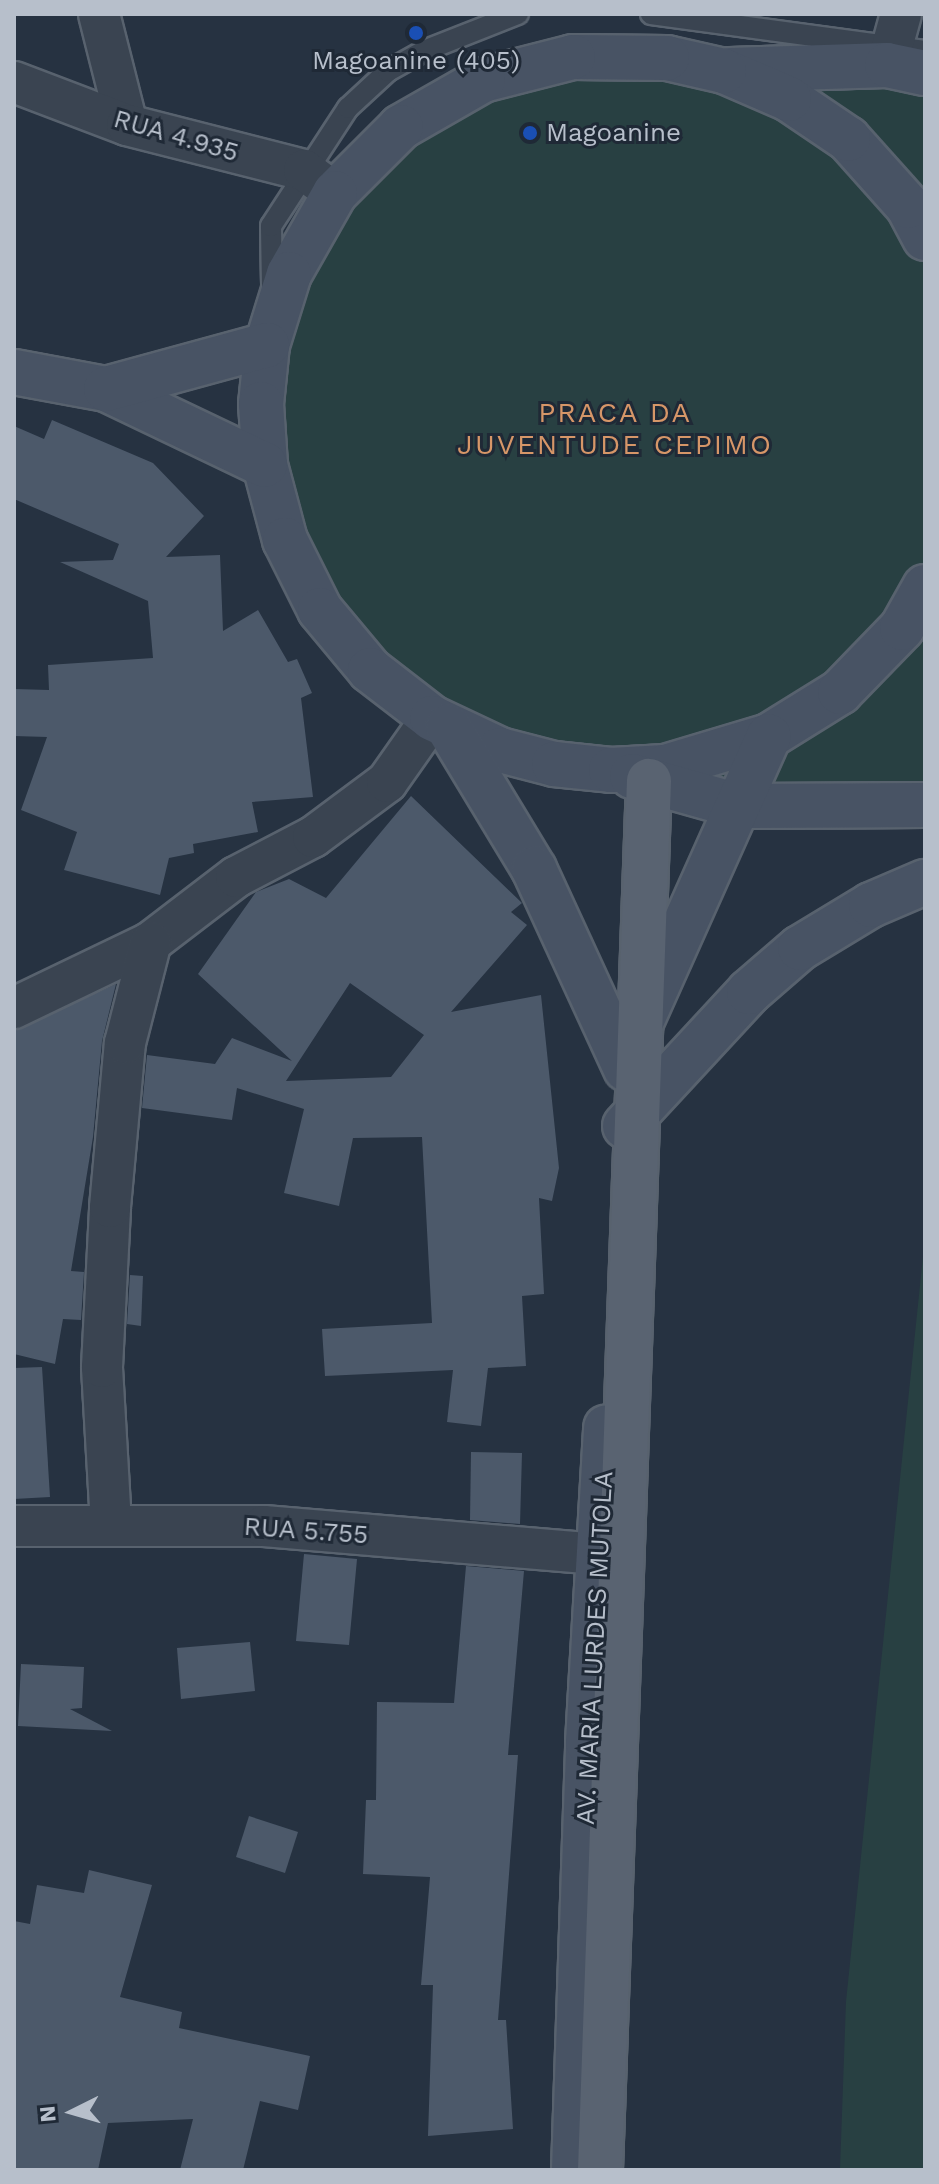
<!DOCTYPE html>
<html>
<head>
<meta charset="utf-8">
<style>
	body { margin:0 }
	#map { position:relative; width:939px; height:2184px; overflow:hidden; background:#263241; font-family:"Work Sans",sans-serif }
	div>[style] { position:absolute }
	.green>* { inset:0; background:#284042 }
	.building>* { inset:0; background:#4c596a }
	.roads { filter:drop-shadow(2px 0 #58626e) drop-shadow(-2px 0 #58626e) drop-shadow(0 2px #58626e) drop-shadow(0 -2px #58626e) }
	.service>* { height:20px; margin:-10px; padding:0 10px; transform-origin:10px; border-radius:10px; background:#3a4451 }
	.minor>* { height:40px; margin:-20px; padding:0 20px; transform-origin:20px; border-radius:20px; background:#3a4451 }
	.secondary>* { height:44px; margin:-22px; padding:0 22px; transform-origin:22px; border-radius:22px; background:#485364 }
	.primary>* { height:44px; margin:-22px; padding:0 22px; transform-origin:22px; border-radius:22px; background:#596371 }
	.dots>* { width:22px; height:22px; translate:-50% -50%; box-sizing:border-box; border:4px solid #1f2936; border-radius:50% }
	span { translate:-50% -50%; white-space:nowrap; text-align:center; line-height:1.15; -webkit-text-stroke:6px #1f2936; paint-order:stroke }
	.poi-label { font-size:26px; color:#b7bfcb }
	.left { translate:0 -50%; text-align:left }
	.street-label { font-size:26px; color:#b7bfcb }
	.neighbourhood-label { font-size:28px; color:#d69668; letter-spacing:2px }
	.frame { position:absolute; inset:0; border:16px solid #b7bfcb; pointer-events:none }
	.north { position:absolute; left:32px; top:2072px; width:80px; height:80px; -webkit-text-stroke:6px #1f2936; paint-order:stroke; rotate:265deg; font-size:22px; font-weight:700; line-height:32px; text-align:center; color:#b7bfcb }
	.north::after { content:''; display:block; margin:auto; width:28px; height:36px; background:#b7bfcb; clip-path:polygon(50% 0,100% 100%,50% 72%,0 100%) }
</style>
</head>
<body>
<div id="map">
	<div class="green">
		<i style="clip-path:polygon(840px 65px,925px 76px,925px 781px,773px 784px,611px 770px,500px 750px,320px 610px,261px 404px,335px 193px,483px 80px)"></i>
		<i style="clip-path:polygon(925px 1237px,925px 2170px,840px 2170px,846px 2002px)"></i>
	</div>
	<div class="building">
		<i style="clip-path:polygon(52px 420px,153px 463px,204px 516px,166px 557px,220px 555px,223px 631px,258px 610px,288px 662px,297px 659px,312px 693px,301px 698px,313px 797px,252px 802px,258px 832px,193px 844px,194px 853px,169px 858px,160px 895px,64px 870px,77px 832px,21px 810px,47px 737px,14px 736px,14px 689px,49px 690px,48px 665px,153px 658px,148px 601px,60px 562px,113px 560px,119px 544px,14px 499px,14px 426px,44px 439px)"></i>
		<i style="clip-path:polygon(evenodd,411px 796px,522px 903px,511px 912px,527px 925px,451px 1012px,541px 995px,559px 1168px,552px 1201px,539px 1198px,544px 1294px,522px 1296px,526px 1366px,488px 1368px,481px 1426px,447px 1422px,453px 1370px,325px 1376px,322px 1329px,432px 1323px,422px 1137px,353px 1138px,339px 1206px,284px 1193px,304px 1109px,237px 1088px,232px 1120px,142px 1108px,147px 1055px,215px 1064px,232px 1038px,292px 1061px,198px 974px,256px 892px,289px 879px,326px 898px,411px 796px,350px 983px,424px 1035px,391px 1077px,286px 1081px,350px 983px)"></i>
		<i style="clip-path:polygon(116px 984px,102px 1041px,93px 1137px,71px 1271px,84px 1272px,81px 1320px,63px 1319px,55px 1364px,14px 1354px,14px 1031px)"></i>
		<i style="clip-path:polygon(130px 1275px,143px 1276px,141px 1326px,127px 1324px)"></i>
		<i style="clip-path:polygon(42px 1367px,50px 1497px,14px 1499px,14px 1368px)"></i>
		<i style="clip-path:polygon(471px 1452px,522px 1453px,520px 1524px,470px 1520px)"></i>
		<i style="clip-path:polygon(304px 1554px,357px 1559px,349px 1645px,296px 1641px)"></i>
		<i style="clip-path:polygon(466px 1566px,524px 1571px,508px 1755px,518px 1755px,498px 2020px,506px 2020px,513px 2129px,428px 2136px,433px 1985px,421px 1985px,430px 1877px,363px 1874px,366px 1800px,376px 1800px,377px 1702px,454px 1703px)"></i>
		<i style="clip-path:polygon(250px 1642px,255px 1691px,181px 1699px,177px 1648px)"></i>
		<i style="clip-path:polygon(21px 1664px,84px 1667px,82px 1708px,70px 1709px,112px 1731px,18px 1726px)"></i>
		<i style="clip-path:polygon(249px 1816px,298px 1832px,285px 1873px,236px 1857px)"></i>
		<i style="clip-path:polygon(89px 1870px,152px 1885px,120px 1997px,182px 2012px,179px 2028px,310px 2056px,298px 2110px,260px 2101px,243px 2170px,180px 2170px,193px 2119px,108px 2123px,98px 2170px,14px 2170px,14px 1921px,30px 1924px,37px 1885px,84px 1893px)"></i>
	</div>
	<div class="roads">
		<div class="service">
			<i style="left:651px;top:14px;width:276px;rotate:7.7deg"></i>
			<i style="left:272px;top:285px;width:59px;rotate:-91deg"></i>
			<i style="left:271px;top:226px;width:141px;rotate:-56.9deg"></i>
			<i style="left:348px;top:108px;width:54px;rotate:-42.8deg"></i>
			<i style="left:388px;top:71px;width:41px;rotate:-29.1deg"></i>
			<i style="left:424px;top:51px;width:101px;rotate:-21.5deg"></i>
		</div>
		<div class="minor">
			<i style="left:99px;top:14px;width:114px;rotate:75.8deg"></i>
			<i style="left:887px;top:65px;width:53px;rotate:-74.6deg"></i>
			<i style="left:14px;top:82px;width:121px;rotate:20.8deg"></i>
			<i style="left:127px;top:125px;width:183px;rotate:14.3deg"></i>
			<i style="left:304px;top:170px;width:39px;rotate:37deg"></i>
			<i style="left:14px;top:1008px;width:152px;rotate:-25.7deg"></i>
			<i style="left:151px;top:942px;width:107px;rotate:-37.4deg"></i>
			<i style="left:236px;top:877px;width:87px;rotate:-27.5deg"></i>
			<i style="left:313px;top:837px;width:92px;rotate:-36.6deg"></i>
			<i style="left:387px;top:782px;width:78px;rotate:-54.9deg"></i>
			<i style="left:111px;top:1524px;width:157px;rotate:-93.3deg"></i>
			<i style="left:102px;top:1367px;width:160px;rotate:-87.1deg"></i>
			<i style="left:110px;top:1207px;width:165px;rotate:-84.8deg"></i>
			<i style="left:125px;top:1043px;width:104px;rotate:-75.6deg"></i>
			<i style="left:14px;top:1526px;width:250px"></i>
			<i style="left:264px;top:1526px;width:335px;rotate:4.8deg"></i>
		</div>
		<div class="secondary">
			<i style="left:730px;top:70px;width:157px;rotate:-1.8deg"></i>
			<i style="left:887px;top:65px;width:39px;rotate:12deg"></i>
			<i style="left:925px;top:238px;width:36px;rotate:-118deg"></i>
			<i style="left:908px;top:206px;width:90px;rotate:-131.8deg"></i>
			<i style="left:848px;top:139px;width:71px;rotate:-145.9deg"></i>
			<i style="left:789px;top:99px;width:71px;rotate:-156.7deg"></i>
			<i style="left:724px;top:71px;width:58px;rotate:-167.2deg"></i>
			<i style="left:667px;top:58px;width:94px;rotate:-179.4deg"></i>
			<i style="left:573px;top:57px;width:93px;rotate:165.7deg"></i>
			<i style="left:483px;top:80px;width:95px;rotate:150.2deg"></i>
			<i style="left:401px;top:127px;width:93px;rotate:135deg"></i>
			<i style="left:335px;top:193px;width:93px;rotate:119.6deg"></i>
			<i style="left:289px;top:274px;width:74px;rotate:107.2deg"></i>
			<i style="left:267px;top:345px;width:59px;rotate:95.8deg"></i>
			<i style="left:261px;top:404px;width:61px;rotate:86.2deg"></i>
			<i style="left:265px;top:465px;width:78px;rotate:75.1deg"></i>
			<i style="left:285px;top:540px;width:78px;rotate:63.4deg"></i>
			<i style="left:320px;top:610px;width:78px;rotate:50.2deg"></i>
			<i style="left:370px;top:670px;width:78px;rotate:37.7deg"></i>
			<i style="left:432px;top:718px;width:75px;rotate:25.2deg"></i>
			<i style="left:500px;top:750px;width:56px;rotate:14.5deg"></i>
			<i style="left:554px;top:764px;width:57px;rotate:6deg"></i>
			<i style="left:611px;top:770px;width:54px;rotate:-3.2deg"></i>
			<i style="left:665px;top:767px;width:109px;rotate:-16.6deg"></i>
			<i style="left:769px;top:736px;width:84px;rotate:-31.8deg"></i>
			<i style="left:840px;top:692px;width:89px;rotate:-45.9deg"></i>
			<i style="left:902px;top:628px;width:47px;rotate:-60.7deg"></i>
			<i style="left:14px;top:372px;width:94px;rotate:10.5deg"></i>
			<i style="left:106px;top:389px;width:176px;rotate:25.5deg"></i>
			<i style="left:106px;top:389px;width:167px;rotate:-15.3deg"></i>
			<i style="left:448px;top:727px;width:166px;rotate:58.8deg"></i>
			<i style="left:534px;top:869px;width:220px;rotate:65.3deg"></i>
			<i style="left:632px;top:776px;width:110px;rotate:15.8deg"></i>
			<i style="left:738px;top:806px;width:187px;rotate:-0.3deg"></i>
			<i style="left:641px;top:1022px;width:313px;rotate:-65.9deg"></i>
			<i style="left:625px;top:1126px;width:183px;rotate:-47.2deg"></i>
			<i style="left:749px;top:992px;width:67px;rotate:-40.8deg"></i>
			<i style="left:800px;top:948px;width:83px;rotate:-31.2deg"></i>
			<i style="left:871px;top:905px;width:59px;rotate:-23.1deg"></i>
			<i style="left:574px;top:2170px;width:428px;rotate:-88.1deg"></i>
			<i style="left:588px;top:1742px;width:315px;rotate:-86.7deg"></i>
		</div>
		<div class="primary">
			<i style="left:600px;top:2170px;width:1390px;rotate:-87.98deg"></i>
		</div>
	</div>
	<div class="dots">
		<i style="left:416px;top:33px;background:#1a4fb4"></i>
		<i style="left:530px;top:133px;background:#1a4fb4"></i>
	</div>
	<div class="poi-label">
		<span style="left:416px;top:61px">Magoanine (405)</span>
		<span class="left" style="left:546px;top:133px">Magoanine</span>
	</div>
	<div class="street-label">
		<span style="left:176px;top:136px;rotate:16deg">RUA 4.935</span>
		<span style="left:306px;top:1531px;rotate:4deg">RUA 5.755</span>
		<span style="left:595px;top:1648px;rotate:-87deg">AV. MARIA LURDES MUTOLA</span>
	</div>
	<div class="neighbourhood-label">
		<span style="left:615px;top:429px">PRACA DA<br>JUVENTUDE CEPIMO</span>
	</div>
	<div class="frame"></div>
	<div class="north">N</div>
</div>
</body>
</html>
